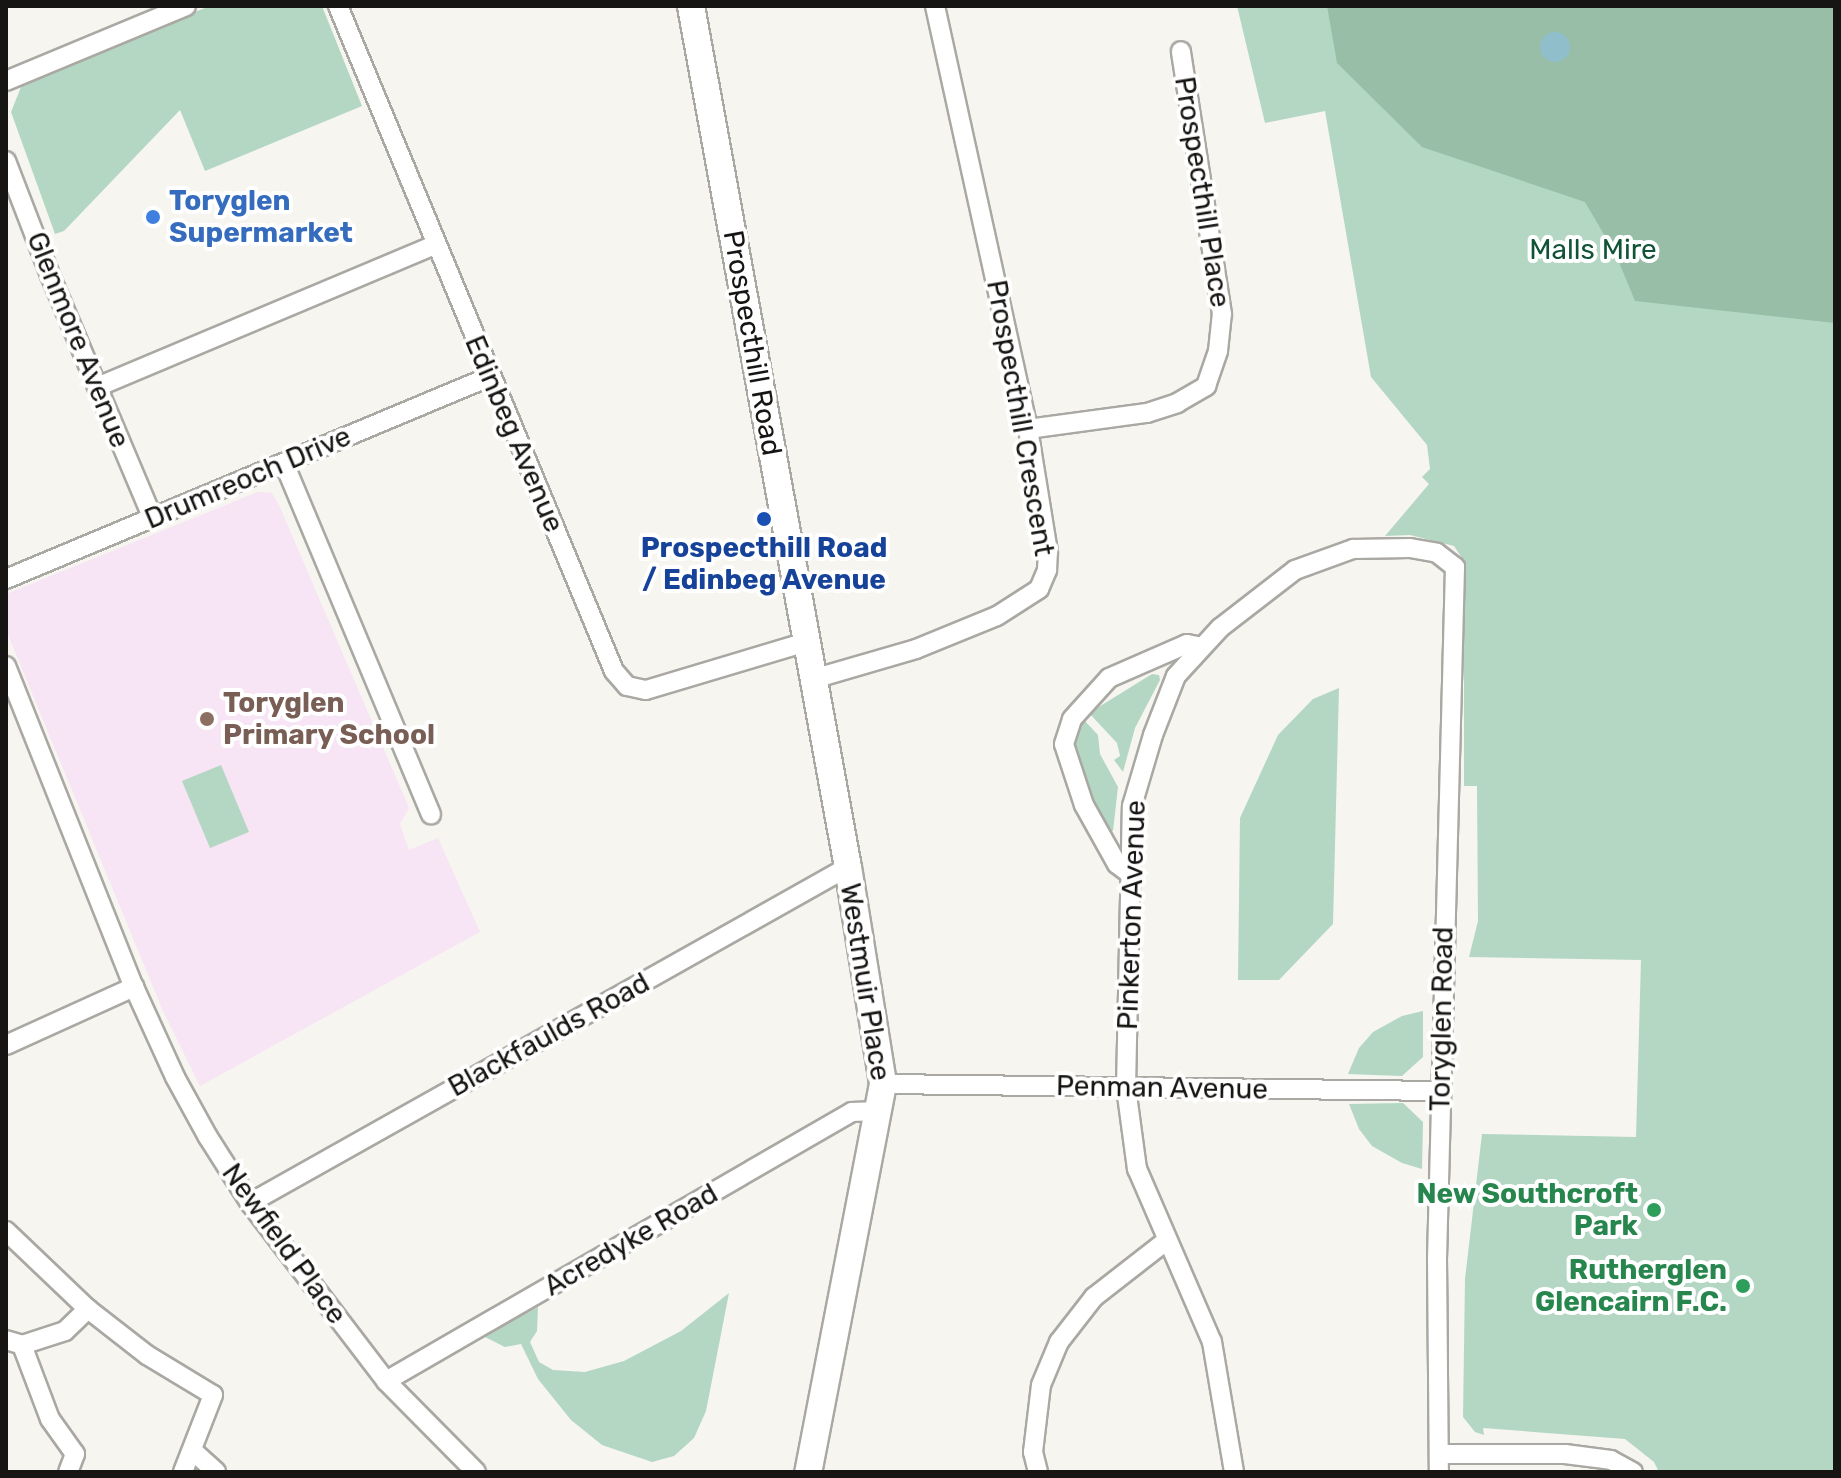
<!DOCTYPE html>
<html>
<head>
<meta charset="utf-8">
<style>
	body { margin:0 }
	#map { position:relative; width:1841px; height:1478px; overflow:hidden; background:#f7f5ef; font-family:Rubik,sans-serif }
	div>[style] { position:absolute }
	.education>* { inset:0; background:#f7e4f5 }
	.green>* { inset:0; background:#b3d7c2 }
	.forest>* { inset:0; background:#98bea8 }
	.water>* { inset:0; background:#91becb }
	.round { border-radius:50% }
	.roads { filter:drop-shadow(2px 0 #aaa8a3) drop-shadow(-2px 0 #aaa8a3) drop-shadow(0 2px #aaa8a3) drop-shadow(0 -2px #aaa8a3) }
	.minor>* { height:18px; margin:-9px; padding:0 9px; transform-origin:9px; border-radius:9px; background:#fff }
	.secondary>* { height:26px; margin:-13px; padding:0 13px; transform-origin:13px; border-radius:13px; background:#fff }
	.dots>* { width:22px; height:22px; translate:-50% -50%; box-sizing:border-box; border:4px solid #fff; border-radius:50% }
	span { translate:-50% -50%; white-space:nowrap; text-align:center; line-height:1.15; -webkit-text-stroke:8px #fff; paint-order:stroke }
	.street-label { font-size:28px; color:#161513 }
	.shop-label { font-size:28px; color:#366cbe; font-weight:700 }
	.left { translate:0 -50%; text-align:left }
	.park-label { font-size:28px; color:#115337 }
	.transit-label { font-size:28px; color:#164399; font-weight:700 }
	.education-label { font-size:28px; color:#785e54; font-weight:700 }
	.leisure-label { font-size:28px; color:#27864d; font-weight:700 }
	.right { translate:-100% -50%; text-align:right }
	.frame { position:absolute; inset:0; border:8px solid #161513; pointer-events:none }
</style>
</head>
<body>
<div id="map">
	<div class="education">
		<i style="clip-path:polygon(258px 492px,272px 493px,279px 505px,409px 808px,400px 824px,409px 850px,438px 838px,480px 932px,200px 1086px,163px 1011px,6px 630px,6px 594px)"></i>
	</div>
	<div class="green">
		<i style="clip-path:polygon(210px 6px,322px 6px,362px 106px,205px 171px,180px 110px,64px 231px,55px 234px,11px 112px,21px 87px,104px 48px)"></i>
		<i style="clip-path:polygon(1237px 6px,1835px 6px,1835px 1472px,1659px 1472px,1654px 1462px,1625px 1439px,1483px 1428px,1484px 1435px,1475px 1432px,1463px 1417px,1465px 1279px,1482px 1134px,1636px 1137px,1641px 960px,1469px 957px,1478px 921px,1477px 786px,1464px 786px,1464px 561px,1454px 546px,1410px 535px,1385px 536px,1429px 484px,1422px 477px,1430px 469px,1427px 445px,1371px 377px,1325px 111px,1265px 123px)"></i>
		<i style="clip-path:polygon(1152px 674px,1159px 675px,1160px 680px,1135px 728px,1123px 772px,1114px 760px,1120px 756px,1117px 743px,1089px 713px)"></i>
		<i style="clip-path:polygon(1339px 688px,1333px 924px,1279px 980px,1238px 980px,1240px 818px,1278px 735px,1313px 699px)"></i>
		<i style="clip-path:polygon(1084px 720px,1098px 735px,1100px 754px,1118px 787px,1113px 831px,1108px 830px,1099px 820px,1074px 760px,1075px 739px)"></i>
		<i style="clip-path:polygon(221px 765px,249px 832px,210px 848px,182px 781px)"></i>
		<i style="clip-path:polygon(1423px 1011px,1423px 1057px,1402px 1076px,1348px 1074px,1359px 1048px,1373px 1032px,1402px 1016px)"></i>
		<i style="clip-path:polygon(1403px 1103px,1423px 1122px,1422px 1169px,1402px 1163px,1372px 1146px,1359px 1129px,1349px 1104px)"></i>
		<i style="clip-path:polygon(729px 1293px,706px 1411px,694px 1438px,674px 1456px,652px 1462px,602px 1445px,571px 1420px,538px 1379px,521px 1344px,505px 1347px,483px 1336px,538px 1307px,537px 1331px,530px 1342px,539px 1362px,553px 1370px,585px 1372px,624px 1361px,681px 1331px)"></i>
	</div>
	<div class="forest">
		<i style="clip-path:polygon(1327px 6px,1835px 6px,1835px 323px,1635px 301px,1616px 255px,1585px 202px,1422px 147px,1337px 63px)"></i>
	</div>
	<div class="water">
		<i class="round" style="left:1540px;top:32px;width:30px;height:30px"></i>
	</div>
	<div class="roads">
		<div class="minor">
			<i style="left:338px;top:6px;width:720px;rotate:67.46deg"></i>
			<i style="left:614px;top:671px;width:20px;rotate:49deg"></i>
			<i style="left:627px;top:686px;width:19px;rotate:12deg"></i>
			<i style="left:646px;top:690px;width:167px;rotate:-16.7deg"></i>
			<i style="left:6px;top:81px;width:195px;rotate:-22.6deg"></i>
			<i style="left:6px;top:161px;width:122px;rotate:68.9deg"></i>
			<i style="left:50px;top:275px;width:265px;rotate:67.1deg"></i>
			<i style="left:97px;top:387px;width:367px;rotate:-22.8deg"></i>
			<i style="left:1028px;top:429px;width:120px;rotate:-7.7deg"></i>
			<i style="left:1147px;top:413px;width:32px;rotate:-18deg"></i>
			<i style="left:1177px;top:403px;width:34px;rotate:-30deg"></i>
			<i style="left:1206px;top:386px;width:37px;rotate:-71deg"></i>
			<i style="left:1218px;top:351px;width:37px;rotate:-84deg"></i>
			<i style="left:1222px;top:314px;width:266px;rotate:-98.9deg"></i>
			<i style="left:284px;top:463px;width:381px;rotate:67.3deg"></i>
			<i style="left:6px;top:579px;width:524px;rotate:-22.7deg"></i>
			<i style="left:6px;top:666px;width:346px;rotate:68.3deg"></i>
			<i style="left:134px;top:987px;width:99px;rotate:65.5deg"></i>
			<i style="left:175px;top:1077px;width:68px;rotate:61.2deg"></i>
			<i style="left:208px;top:1137px;width:78px;rotate:57.5deg"></i>
			<i style="left:250px;top:1203px;width:224px;rotate:52.6deg"></i>
			<i style="left:386px;top:1381px;width:128px;rotate:45.3deg"></i>
			<i style="left:813px;top:679px;width:107px;rotate:-16.2deg"></i>
			<i style="left:916px;top:649px;width:87px;rotate:-22.2deg"></i>
			<i style="left:997px;top:616px;width:50px;rotate:-32.7deg"></i>
			<i style="left:1039px;top:589px;width:21px;rotate:-67deg"></i>
			<i style="left:1047px;top:570px;width:18px;rotate:-87deg"></i>
			<i style="left:1048px;top:552px;width:125px;rotate:-99.2deg"></i>
			<i style="left:1028px;top:429px;width:433px;rotate:-102.4deg"></i>
			<i style="left:1129px;top:873px;width:15px;rotate:-143deg"></i>
			<i style="left:1117px;top:864px;width:68px;rotate:-119.2deg"></i>
			<i style="left:1084px;top:805px;width:64px;rotate:-108.2deg"></i>
			<i style="left:1064px;top:744px;width:26px;rotate:-72deg"></i>
			<i style="left:1072px;top:719px;width:55px;rotate:-47.9deg"></i>
			<i style="left:1109px;top:678px;width:85px;rotate:-23.6deg"></i>
			<i style="left:1187px;top:644px;width:15px;rotate:11deg"></i>
			<i style="left:6px;top:1045px;width:141px;rotate:-24.4deg"></i>
			<i style="left:883px;top:1084px;width:558px;rotate:0.72deg"></i>
			<i style="left:250px;top:1203px;width:686px;rotate:-29.33deg"></i>
			<i style="left:6px;top:1231px;width:113px;rotate:43.6deg"></i>
			<i style="left:6px;top:1340px;width:17px;rotate:17deg"></i>
			<i style="left:22px;top:1345px;width:45px;rotate:-18deg"></i>
			<i style="left:65px;top:1331px;width:32px;rotate:-44deg"></i>
			<i style="left:88px;top:1309px;width:75px;rotate:37.9deg"></i>
			<i style="left:147px;top:1355px;width:77px;rotate:31.2deg"></i>
			<i style="left:213px;top:1395px;width:83px;rotate:111.3deg"></i>
			<i style="left:22px;top:1345px;width:79px;rotate:69.3deg"></i>
			<i style="left:50px;top:1419px;width:43px;rotate:54.5deg"></i>
			<i style="left:75px;top:1454px;width:19px;rotate:111deg"></i>
			<i style="left:386px;top:1381px;width:538px;rotate:-30deg"></i>
			<i style="left:852px;top:1112px;width:28px;rotate:-2deg"></i>
			<i style="left:193px;top:1451px;width:31px;rotate:42deg"></i>
			<i style="left:1439px;top:1454px;width:126px"></i>
			<i style="left:1565px;top:1454px;width:46px;rotate:7.4deg"></i>
			<i style="left:1611px;top:1460px;width:25px;rotate:29deg"></i>
			<i style="left:1038px;top:1472px;width:21px;rotate:-104deg"></i>
			<i style="left:1033px;top:1452px;width:67px;rotate:-83.2deg"></i>
			<i style="left:1041px;top:1385px;width:47px;rotate:-67.3deg"></i>
			<i style="left:1059px;top:1342px;width:57px;rotate:-52.1deg"></i>
			<i style="left:1094px;top:1297px;width:91px;rotate:-37.9deg"></i>
			<i style="left:1234px;top:1472px;width:132px;rotate:-99.6deg"></i>
			<i style="left:1212px;top:1342px;width:189px;rotate:-113.4deg"></i>
			<i style="left:1137px;top:1169px;width:82px;rotate:-97.7deg"></i>
			<i style="left:1126px;top:1088px;width:282px;rotate:-88.8deg"></i>
			<i style="left:1132px;top:806px;width:74px;rotate:-73.5deg"></i>
			<i style="left:1153px;top:735px;width:63px;rotate:-68.7deg"></i>
			<i style="left:1176px;top:676px;width:65px;rotate:-47.5deg"></i>
			<i style="left:1220px;top:628px;width:95px;rotate:-37.7deg"></i>
			<i style="left:1295px;top:570px;width:62px;rotate:-19.9deg"></i>
			<i style="left:1353px;top:549px;width:57px;rotate:-1deg"></i>
			<i style="left:1410px;top:548px;width:27px;rotate:10deg"></i>
			<i style="left:1437px;top:553px;width:23px;rotate:38deg"></i>
			<i style="left:1455px;top:567px;width:692px;rotate:91.49deg"></i>
			<i style="left:1437px;top:1259px;width:213px;rotate:89.5deg"></i>
		</div>
		<div class="secondary">
			<i style="left:691px;top:6px;width:875px;rotate:79.67deg"></i>
			<i style="left:848px;top:867px;width:220px;rotate:80.8deg"></i>
			<i style="left:883px;top:1084px;width:395px;rotate:100.9deg"></i>
		</div>
	</div>
	<div class="dots">
		<i style="left:153px;top:217px;background:#3f7fe0"></i>
		<i style="left:764px;top:519px;background:#1a4fb4"></i>
		<i style="left:207px;top:719px;background:#8d6e63"></i>
		<i style="left:1654px;top:1210px;background:#2e9e5b"></i>
		<i style="left:1743px;top:1286px;background:#2e9e5b"></i>
	</div>
	<div class="street-label">
		<span style="left:1202px;top:192px;rotate:81deg">Prospecthill Place</span>
		<span style="left:78px;top:340px;rotate:68deg">Glenmore Avenue</span>
		<span style="left:752px;top:343px;rotate:80deg">Prospecthill Road</span>
		<span style="left:1020px;top:418px;rotate:80deg">Prospecthill Crescent</span>
		<span style="left:514px;top:434px;rotate:67deg">Edinbeg Avenue</span>
		<span style="left:248px;top:478px;rotate:-23deg">Drumreoch Drive</span>
		<span style="left:1132px;top:915px;rotate:-88deg">Pinkerton Avenue</span>
		<span style="left:865px;top:982px;rotate:81deg">Westmuir Place</span>
		<span style="left:1442px;top:1019px;rotate:-89deg">Toryglen Road</span>
		<span style="left:549px;top:1035px;rotate:-29deg">Blackfaulds Road</span>
		<span style="left:1162px;top:1088px;rotate:1deg">Penman Avenue</span>
		<span style="left:631px;top:1240px;rotate:-30deg">Acredyke Road</span>
		<span style="left:284px;top:1244px;rotate:54deg">Newfield Place</span>
	</div>
	<div class="shop-label">
		<span class="left" style="left:169px;top:217px">Toryglen<br>Supermarket</span>
	</div>
	<div class="park-label">
		<span style="left:1593px;top:250px">Malls Mire</span>
	</div>
	<div class="transit-label">
		<span style="left:764px;top:564px">Prospecthill Road<br>/ Edinbeg Avenue</span>
	</div>
	<div class="education-label">
		<span class="left" style="left:223px;top:719px">Toryglen<br>Primary School</span>
	</div>
	<div class="leisure-label">
		<span class="right" style="left:1638px;top:1210px">New Southcroft<br>Park</span>
		<span class="right" style="left:1727px;top:1286px">Rutherglen<br>Glencairn F.C.</span>
	</div>
	<div class="frame"></div>
</div>
</body>
</html>
